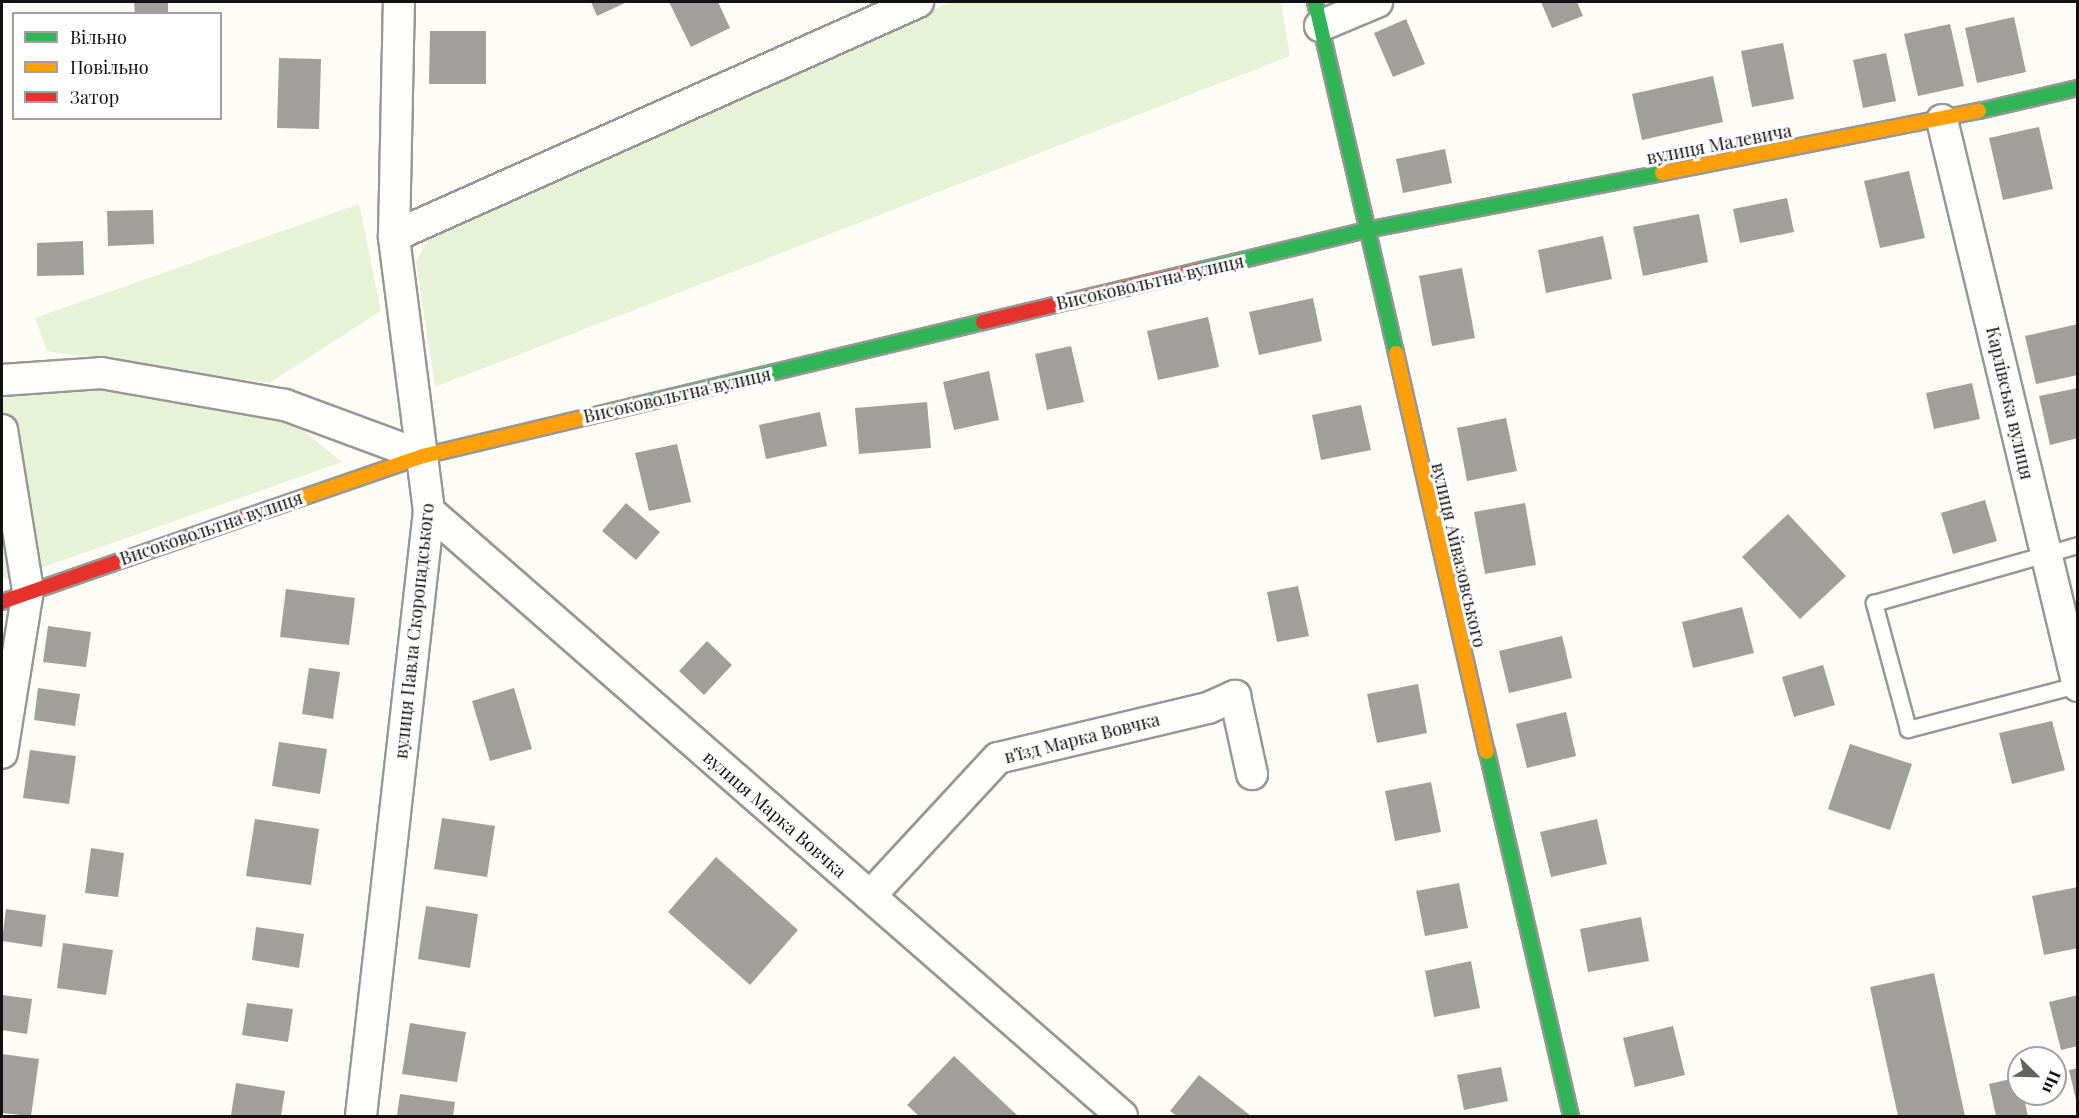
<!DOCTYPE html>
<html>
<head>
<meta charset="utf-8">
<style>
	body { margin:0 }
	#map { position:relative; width:2079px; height:1118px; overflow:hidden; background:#fdfcf7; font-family:"Playfair Display",serif }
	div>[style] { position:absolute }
	.green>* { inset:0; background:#e7f3d7 }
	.building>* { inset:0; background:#a19f9c }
	.roads { filter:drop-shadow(2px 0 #979795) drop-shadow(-2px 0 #979795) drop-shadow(0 2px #979795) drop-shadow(0 -2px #979795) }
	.lane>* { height:15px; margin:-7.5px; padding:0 7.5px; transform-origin:7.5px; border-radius:7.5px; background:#fffffe }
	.street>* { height:30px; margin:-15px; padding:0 15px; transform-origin:15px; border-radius:15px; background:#fffffe }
	.fast>* { height:14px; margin:-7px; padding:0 7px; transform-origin:7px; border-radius:7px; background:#30b455 }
	.slow>* { height:14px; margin:-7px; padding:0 7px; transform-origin:7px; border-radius:7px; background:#ff9f0a }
	.jam>* { height:14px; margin:-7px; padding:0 7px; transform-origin:7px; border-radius:7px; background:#e5322d }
	span { translate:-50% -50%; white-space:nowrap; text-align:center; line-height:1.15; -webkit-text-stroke:6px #fff; paint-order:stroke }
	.street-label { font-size:18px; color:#111 }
	.frame { position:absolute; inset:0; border:3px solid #111; pointer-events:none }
	.legend { position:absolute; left:12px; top:12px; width:210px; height:108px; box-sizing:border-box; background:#fff; border:2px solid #a0a0a0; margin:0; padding:8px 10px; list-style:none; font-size:18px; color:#111 }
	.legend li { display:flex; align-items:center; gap:12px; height:30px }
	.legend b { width:30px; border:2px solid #a0a0a0 }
	.north { position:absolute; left:2007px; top:1046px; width:60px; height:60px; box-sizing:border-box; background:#fff; border:2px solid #a0a0a0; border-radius:50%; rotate:113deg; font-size:16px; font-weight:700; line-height:24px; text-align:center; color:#111 }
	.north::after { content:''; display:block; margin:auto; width:21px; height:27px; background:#646362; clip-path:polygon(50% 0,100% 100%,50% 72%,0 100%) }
</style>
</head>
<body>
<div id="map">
	<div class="green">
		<i style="clip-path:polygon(951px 2px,1281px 2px,1290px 56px,435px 387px,416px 262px,432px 232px)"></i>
		<i style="clip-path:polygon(359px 204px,381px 311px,269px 383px,47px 351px,35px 318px)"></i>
		<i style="clip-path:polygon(100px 385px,293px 422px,342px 462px,10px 579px,2px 578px,2px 389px)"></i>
	</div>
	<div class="building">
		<i style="clip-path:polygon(134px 2px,168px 2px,168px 14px,135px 14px)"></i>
		<i style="clip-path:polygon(591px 2px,627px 2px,597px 16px)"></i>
		<i style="clip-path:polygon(669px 2px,718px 2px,730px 28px,691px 47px)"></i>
		<i style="clip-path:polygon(1541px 2px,1577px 2px,1583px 16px,1552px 28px)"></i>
		<i style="clip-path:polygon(2014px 17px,2026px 72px,1977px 83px,1965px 28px)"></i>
		<i style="clip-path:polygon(1406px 19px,1425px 64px,1393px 77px,1374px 33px)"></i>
		<i style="clip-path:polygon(1950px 24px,1964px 86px,1918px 96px,1904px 34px)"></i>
		<i style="clip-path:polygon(430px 31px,486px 31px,486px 84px,429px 84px)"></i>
		<i style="clip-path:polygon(1783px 43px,1794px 99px,1752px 107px,1741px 51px)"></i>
		<i style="clip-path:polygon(1886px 53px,1896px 101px,1863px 108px,1853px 60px)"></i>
		<i style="clip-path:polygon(279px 58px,321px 59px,319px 129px,277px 128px)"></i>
		<i style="clip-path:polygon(1713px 76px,1723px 122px,1642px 140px,1632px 94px)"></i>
		<i style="clip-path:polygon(2039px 127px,2053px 189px,2003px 200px,1989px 138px)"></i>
		<i style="clip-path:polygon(1445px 149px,1452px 183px,1403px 193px,1396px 159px)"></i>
		<i style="clip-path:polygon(1909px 171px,1925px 238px,1880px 248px,1864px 181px)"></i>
		<i style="clip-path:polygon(1787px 198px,1794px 232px,1740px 243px,1733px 209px)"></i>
		<i style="clip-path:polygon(153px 210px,154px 244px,108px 246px,107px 211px)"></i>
		<i style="clip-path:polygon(1699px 214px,1708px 262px,1643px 276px,1633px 227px)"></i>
		<i style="clip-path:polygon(1603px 236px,1612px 279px,1546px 293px,1538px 250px)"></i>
		<i style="clip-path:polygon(83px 241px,84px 275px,37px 276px,37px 243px)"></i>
		<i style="clip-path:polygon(1462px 268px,1475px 338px,1432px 346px,1419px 276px)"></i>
		<i style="clip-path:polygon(1313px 298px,1322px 341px,1259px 355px,1249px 312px)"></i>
		<i style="clip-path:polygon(1208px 317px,1219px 367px,1158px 380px,1147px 331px)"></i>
		<i style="clip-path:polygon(2078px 324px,2078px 375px,2036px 384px,2025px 336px)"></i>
		<i style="clip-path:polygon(1071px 346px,1084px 402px,1047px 410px,1035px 354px)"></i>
		<i style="clip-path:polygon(989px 371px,999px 420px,954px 430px,943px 382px)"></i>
		<i style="clip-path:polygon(1972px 383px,1980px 419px,1934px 429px,1926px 393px)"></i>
		<i style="clip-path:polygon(2078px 388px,2078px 438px,2050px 445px,2039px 396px)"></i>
		<i style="clip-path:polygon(927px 402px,931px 448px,859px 454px,855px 408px)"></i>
		<i style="clip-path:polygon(1361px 405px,1371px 450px,1321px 460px,1312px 415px)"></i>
		<i style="clip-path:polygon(820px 412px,827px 446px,766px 459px,759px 425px)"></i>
		<i style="clip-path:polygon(1506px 418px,1517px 471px,1467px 481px,1457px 428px)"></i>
		<i style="clip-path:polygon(677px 444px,691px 502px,649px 511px,635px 453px)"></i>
		<i style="clip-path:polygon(1985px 500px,1997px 541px,1953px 554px,1941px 513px)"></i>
		<i style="clip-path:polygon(626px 503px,660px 532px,636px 560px,602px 531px)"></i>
		<i style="clip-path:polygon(1525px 503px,1536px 565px,1485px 574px,1474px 512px)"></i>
		<i style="clip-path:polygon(1788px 514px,1846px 576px,1800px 619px,1742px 557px)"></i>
		<i style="clip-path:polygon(1298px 586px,1309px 636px,1277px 642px,1267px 592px)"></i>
		<i style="clip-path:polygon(286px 589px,355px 598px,349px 645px,280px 637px)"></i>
		<i style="clip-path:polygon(1742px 607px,1754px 653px,1693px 668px,1682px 622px)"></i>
		<i style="clip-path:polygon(48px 626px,91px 632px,86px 667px,43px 662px)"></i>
		<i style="clip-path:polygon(1562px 636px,1572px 678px,1509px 693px,1499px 651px)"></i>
		<i style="clip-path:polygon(707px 641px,732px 665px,704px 695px,679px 671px)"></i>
		<i style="clip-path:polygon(1823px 665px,1835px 705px,1794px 717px,1782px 677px)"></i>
		<i style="clip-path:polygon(309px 668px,340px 672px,333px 719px,302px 714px)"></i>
		<i style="clip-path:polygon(1418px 684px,1427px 733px,1377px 743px,1367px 694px)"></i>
		<i style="clip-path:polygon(38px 688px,80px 694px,75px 726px,34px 720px)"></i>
		<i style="clip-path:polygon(514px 688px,532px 749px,490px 761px,472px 701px)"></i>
		<i style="clip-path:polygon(1566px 712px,1576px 756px,1527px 768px,1516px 724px)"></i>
		<i style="clip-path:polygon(2052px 721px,2065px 770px,2012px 784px,1999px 733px)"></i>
		<i style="clip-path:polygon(279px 742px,327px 749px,320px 794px,272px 786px)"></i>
		<i style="clip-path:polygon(1850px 744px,1912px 764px,1890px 830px,1828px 809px)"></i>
		<i style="clip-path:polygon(30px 750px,76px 756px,69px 804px,23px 798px)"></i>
		<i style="clip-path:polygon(1431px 782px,1441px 832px,1395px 841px,1385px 791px)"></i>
		<i style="clip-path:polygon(442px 818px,495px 826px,487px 877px,434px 869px)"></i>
		<i style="clip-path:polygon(255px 819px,319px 829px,311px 885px,246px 876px)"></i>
		<i style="clip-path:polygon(1597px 819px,1607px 864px,1551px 877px,1540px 832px)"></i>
		<i style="clip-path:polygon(91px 848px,124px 853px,118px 897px,85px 893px)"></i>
		<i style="clip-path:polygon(716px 857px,798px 930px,750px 985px,668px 912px)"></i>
		<i style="clip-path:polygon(1459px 883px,1468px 928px,1425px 936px,1416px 891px)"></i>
		<i style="clip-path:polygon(2078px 887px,2078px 948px,2044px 955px,2032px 896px)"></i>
		<i style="clip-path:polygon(426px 906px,478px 914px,470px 968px,418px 959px)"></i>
		<i style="clip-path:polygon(6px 909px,46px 915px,42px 947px,2px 941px)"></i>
		<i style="clip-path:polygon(1641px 917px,1649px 961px,1588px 972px,1580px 929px)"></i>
		<i style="clip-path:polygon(256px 927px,304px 934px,299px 968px,252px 960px)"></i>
		<i style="clip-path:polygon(63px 943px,113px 950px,106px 995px,57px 988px)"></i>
		<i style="clip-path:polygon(1471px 961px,1480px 1008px,1434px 1017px,1425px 971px)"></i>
		<i style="clip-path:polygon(1934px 973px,1965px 1116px,1898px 1116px,1870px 987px)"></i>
		<i style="clip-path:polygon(2px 995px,32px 999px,27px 1034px,2px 1030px)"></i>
		<i style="clip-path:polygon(2078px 995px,2078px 1046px,2061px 1050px,2049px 1002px)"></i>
		<i style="clip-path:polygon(247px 1003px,293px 1009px,288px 1042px,242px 1035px)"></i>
		<i style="clip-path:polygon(410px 1023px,466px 1032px,457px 1082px,402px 1074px)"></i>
		<i style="clip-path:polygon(1673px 1026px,1685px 1075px,1635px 1087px,1623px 1038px)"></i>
		<i style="clip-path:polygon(2px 1054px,39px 1059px,31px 1116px,2px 1113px)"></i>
		<i style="clip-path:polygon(954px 1056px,1018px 1116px,919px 1116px,907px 1105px)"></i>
		<i style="clip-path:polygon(1501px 1067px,1508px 1101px,1464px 1110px,1457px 1075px)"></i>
		<i style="clip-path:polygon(2078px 1068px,2078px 1104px,2077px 1104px,2069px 1070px)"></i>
		<i style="clip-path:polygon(1199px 1075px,1251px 1116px,1177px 1116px,1170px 1111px)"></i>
		<i style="clip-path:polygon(2019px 1077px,2019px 1094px,2023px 1094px,2028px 1116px,1996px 1116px,1989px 1084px)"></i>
		<i style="clip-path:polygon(236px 1083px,285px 1091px,281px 1116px,231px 1115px)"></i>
		<i style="clip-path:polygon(400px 1094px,455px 1102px,453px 1116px,397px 1116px)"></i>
	</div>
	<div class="roads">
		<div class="lane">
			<i style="left:2077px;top:685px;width:175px;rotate:165.4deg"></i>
			<i style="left:1908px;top:729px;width:131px;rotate:-105.1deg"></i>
			<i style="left:1874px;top:603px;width:212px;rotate:-15.9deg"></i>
		</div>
		<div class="street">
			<i style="left:1320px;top:26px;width:62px;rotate:-22.8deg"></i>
			<i style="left:1942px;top:120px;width:582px;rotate:76.49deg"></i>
			<i style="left:394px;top:236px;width:574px;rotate:-24.06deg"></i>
			<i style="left:2px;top:380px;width:99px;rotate:-4deg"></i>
			<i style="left:101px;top:373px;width:187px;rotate:9.9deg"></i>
			<i style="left:285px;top:405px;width:147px;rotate:20.3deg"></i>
			<i style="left:2px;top:430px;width:162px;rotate:80.8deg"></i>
			<i style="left:28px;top:590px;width:165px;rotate:99.1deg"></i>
			<i style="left:429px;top:511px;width:920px;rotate:41.12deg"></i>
			<i style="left:870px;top:896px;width:188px;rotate:-47.2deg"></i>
			<i style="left:998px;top:758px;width:216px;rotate:-13.4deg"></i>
			<i style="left:1208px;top:708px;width:30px;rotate:-24deg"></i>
			<i style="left:1235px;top:696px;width:80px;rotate:77.7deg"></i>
			<i style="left:361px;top:1116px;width:609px;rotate:-83.59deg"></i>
			<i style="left:429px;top:511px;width:277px;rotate:-97.3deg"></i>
			<i style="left:394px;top:236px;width:234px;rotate:-88.8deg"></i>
		</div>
		<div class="fast">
			<i style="left:1315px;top:2px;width:360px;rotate:77deg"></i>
			<i style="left:1979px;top:111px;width:102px;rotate:-13.1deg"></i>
			<i style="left:1197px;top:271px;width:174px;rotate:-13.6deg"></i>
			<i style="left:1366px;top:230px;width:301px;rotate:-10.9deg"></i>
			<i style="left:633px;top:406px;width:360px;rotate:-13.5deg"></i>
			<i style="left:1487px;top:752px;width:374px;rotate:77deg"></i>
		</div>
		<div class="slow">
			<i style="left:1662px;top:173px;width:323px;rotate:-11.1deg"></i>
			<i style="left:1396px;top:353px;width:409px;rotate:77.2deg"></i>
			<i style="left:272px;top:508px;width:160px;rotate:-19deg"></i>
			<i style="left:423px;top:456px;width:216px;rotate:-13.4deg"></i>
		</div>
		<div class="jam">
			<i style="left:983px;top:322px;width:220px;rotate:-13.4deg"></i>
			<i style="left:2px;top:602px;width:286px;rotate:-19.2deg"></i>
		</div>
	</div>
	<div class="street-label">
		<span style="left:1719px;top:144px;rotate:-11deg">вулиця Малевича</span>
		<span style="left:1150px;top:282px;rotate:-13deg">Високовольтна вулиця</span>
		<span style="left:677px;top:395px;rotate:-13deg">Високовольтна вулиця</span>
		<span style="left:2010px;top:403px;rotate:77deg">Карлівська вулиця</span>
		<span style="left:211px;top:528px;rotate:-19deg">Високовольтна вулиця</span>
		<span style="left:1459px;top:555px;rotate:77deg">вулиця Айвазовського</span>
		<span style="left:414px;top:631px;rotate:-84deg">вулиця Павла Скоропадського</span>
		<span style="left:1082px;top:738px;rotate:-14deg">в'їзд Марка Вовчка</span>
		<span style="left:775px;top:814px;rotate:41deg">вулиця Марка Вовчка</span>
	</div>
	<div class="frame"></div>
	<ul class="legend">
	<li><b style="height:8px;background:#30b455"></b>Вільно</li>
	<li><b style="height:8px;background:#ff9f0a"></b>Повільно</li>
	<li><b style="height:8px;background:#e5322d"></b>Затор</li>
	</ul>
	<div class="north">Пн</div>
</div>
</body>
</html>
